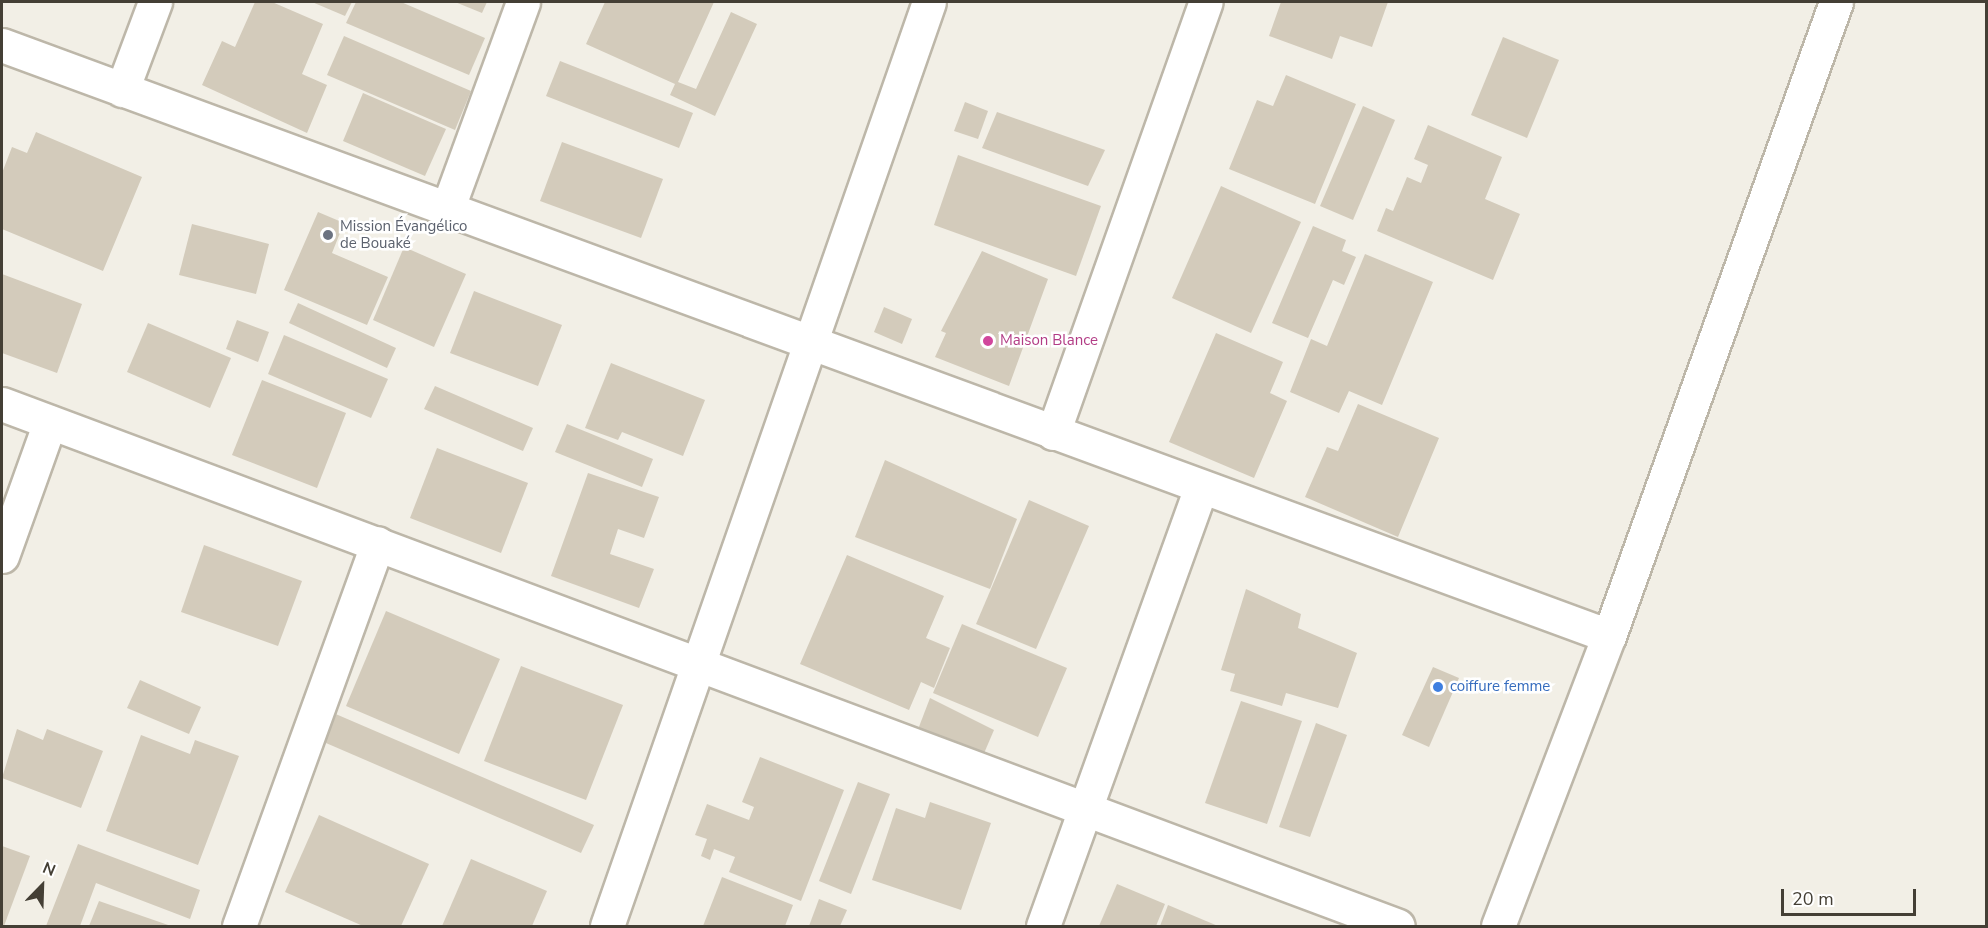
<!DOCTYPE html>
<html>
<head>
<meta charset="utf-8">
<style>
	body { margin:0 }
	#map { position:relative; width:1988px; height:928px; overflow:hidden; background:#f2efe6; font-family:"Nunito Sans",sans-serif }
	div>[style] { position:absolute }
	.building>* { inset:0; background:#d3cbbb }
	.roads { filter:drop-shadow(2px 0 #bdb7a9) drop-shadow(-2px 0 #bdb7a9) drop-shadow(0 2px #bdb7a9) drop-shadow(0 -2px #bdb7a9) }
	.minor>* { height:33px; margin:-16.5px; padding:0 16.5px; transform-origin:16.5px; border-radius:16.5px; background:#fff }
	.dots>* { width:16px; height:16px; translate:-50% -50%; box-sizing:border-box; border:3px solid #fff; border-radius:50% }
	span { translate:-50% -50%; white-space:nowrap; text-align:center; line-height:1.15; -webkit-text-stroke:5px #fff; paint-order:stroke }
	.worship-label { font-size:15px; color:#5b616d }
	.left { translate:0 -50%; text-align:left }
	.hotel-label { font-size:15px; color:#b23c85 }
	.shop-label { font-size:15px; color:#366cbe }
	.frame { position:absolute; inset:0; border:3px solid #443f35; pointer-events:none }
	.north { position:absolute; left:12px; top:856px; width:60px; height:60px; -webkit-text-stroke:4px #fff; paint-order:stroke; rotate:23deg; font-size:16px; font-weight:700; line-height:24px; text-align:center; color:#443f35 }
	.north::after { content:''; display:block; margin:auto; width:21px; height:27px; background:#443f35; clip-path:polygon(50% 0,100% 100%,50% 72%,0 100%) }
	.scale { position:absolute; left:1781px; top:889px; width:135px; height:27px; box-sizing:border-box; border:3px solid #443f35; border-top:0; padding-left:8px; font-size:18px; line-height:21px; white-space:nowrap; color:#443f35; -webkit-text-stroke:4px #fff; paint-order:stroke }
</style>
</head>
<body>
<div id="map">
	<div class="building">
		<i style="clip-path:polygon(255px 2px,272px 2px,323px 24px,302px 74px,327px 85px,307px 133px,202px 85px,222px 41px,235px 47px)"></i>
		<i style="clip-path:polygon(312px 2px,352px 2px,345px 16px)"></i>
		<i style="clip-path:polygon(356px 2px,401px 2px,485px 38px,469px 75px,346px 23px)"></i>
		<i style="clip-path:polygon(455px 2px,487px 2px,482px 13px)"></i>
		<i style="clip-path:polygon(605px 2px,714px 2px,678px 82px,696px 89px,731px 12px,757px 24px,715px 116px,670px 95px,675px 84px,586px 44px)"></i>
		<i style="clip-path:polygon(1281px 2px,1388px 2px,1372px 47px,1340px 36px,1332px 59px,1269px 36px)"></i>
		<i style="clip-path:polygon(344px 36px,471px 91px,455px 130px,327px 75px)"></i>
		<i style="clip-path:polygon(1503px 37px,1559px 60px,1527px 138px,1471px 115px)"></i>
		<i style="clip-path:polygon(560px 61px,693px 113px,679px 148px,546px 96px)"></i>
		<i style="clip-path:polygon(1286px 75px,1356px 104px,1315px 204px,1229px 169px,1257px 100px,1273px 106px)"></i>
		<i style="clip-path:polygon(363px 93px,446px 129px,425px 176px,343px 141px)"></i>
		<i style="clip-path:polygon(965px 102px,988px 111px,978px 139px,954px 131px)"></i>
		<i style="clip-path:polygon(1363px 106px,1395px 120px,1353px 220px,1320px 206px)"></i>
		<i style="clip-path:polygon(997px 112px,1105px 150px,1088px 186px,982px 148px)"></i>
		<i style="clip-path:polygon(1428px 125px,1502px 157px,1485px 199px,1520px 214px,1493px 280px,1377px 231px,1386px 208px,1393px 211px,1407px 177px,1421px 183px,1428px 165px,1414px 159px)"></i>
		<i style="clip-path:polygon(36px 132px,142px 177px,103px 271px,2px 229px,2px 173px,12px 147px,27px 153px)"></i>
		<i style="clip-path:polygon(562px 142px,663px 179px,641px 238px,540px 201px)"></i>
		<i style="clip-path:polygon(958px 155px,1101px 206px,1076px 276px,934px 225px)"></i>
		<i style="clip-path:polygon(1221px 186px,1301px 222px,1251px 333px,1172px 298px)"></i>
		<i style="clip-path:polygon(318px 212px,344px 223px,332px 253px,388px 277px,367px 325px,284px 290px)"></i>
		<i style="clip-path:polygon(192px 224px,269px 244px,256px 294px,179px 275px)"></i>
		<i style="clip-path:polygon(1313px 226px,1346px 240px,1342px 251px,1356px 257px,1344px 285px,1333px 280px,1308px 338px,1272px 323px)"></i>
		<i style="clip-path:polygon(404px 247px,466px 274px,434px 347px,373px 320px)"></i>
		<i style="clip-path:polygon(982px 251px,1048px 279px,1009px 386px,935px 357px,946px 333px,941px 331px)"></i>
		<i style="clip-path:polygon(1365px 254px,1433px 282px,1382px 405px,1349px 391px,1339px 413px,1290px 392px,1311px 339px,1327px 346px)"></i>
		<i style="clip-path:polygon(2px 274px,82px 304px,57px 373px,2px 353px)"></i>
		<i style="clip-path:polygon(474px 291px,562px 325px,538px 386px,450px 353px)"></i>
		<i style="clip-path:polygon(298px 303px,396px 348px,387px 368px,289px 323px)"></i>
		<i style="clip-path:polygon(884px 307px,912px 319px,902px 344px,874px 332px)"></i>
		<i style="clip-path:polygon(237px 320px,269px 332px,258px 362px,226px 349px)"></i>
		<i style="clip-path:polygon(148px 323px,231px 358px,210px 408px,127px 372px)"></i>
		<i style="clip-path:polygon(1216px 333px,1283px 362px,1270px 393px,1287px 401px,1254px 478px,1169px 442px)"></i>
		<i style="clip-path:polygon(284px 335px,388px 379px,371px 418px,268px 374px)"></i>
		<i style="clip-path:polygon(611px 363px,705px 400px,683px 456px,622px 432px,618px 440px,585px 428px)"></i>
		<i style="clip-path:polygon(262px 380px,346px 413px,317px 488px,232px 455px)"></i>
		<i style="clip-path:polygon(435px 386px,533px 428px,523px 451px,424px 409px)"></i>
		<i style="clip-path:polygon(1358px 404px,1439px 438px,1398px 537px,1305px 497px,1327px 447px,1338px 451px)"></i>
		<i style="clip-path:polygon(567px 424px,653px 459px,642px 487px,555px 452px)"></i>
		<i style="clip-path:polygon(437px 448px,528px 483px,501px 553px,410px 518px)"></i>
		<i style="clip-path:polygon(885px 460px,1017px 519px,990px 589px,855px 537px)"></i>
		<i style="clip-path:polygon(588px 473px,659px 497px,644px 538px,618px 529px,610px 554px,654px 569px,639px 608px,551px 576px)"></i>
		<i style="clip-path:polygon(1029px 500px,1089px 526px,1036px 649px,976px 624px)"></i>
		<i style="clip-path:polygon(204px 545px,302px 581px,278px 646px,181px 612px)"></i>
		<i style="clip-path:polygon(847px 555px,944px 596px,926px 638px,950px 648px,934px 688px,921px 682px,909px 710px,800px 664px)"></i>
		<i style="clip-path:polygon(1246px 589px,1301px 614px,1298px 628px,1357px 653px,1338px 708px,1286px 693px,1282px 706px,1230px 691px,1235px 674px,1221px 670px)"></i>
		<i style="clip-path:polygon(386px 611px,500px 659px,459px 754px,346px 706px)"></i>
		<i style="clip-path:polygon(962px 624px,1067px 668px,1038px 737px,933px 693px)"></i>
		<i style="clip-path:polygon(521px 666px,623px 705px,586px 800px,484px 761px)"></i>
		<i style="clip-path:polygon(1433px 667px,1459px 678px,1429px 747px,1402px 735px)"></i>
		<i style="clip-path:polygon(140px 680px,201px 707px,189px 734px,127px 708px)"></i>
		<i style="clip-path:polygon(930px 698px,994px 730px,982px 758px,917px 732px)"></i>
		<i style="clip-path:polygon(1241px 701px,1302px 721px,1267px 824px,1205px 803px)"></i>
		<i style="clip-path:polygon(331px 712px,594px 825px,581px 853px,319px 740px)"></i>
		<i style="clip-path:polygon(1316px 723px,1347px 735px,1310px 837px,1279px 827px)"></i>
		<i style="clip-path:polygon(17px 729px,43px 740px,47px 729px,103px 751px,81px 808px,2px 778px)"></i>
		<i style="clip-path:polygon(141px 735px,190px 754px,195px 740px,239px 756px,198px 865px,106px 831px)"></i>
		<i style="clip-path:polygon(760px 757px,844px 790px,801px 901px,729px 872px,735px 857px,714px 849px,710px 860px,701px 856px,707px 839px,695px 835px,707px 804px,749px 820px,754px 807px,742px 802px)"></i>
		<i style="clip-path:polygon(858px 782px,890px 794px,851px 894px,819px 881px)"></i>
		<i style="clip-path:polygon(930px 802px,991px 823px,961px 910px,872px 880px,896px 808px,925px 818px)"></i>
		<i style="clip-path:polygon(319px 815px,429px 864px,401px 926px,363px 926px,285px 892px)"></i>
		<i style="clip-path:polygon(78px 844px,200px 890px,190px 919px,96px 883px,80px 926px,46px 926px)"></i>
		<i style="clip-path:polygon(2px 846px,30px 856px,4px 926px,2px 926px)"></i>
		<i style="clip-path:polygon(471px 859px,547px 891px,532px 926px,442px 926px)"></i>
		<i style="clip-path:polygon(722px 877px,793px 905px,785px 926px,703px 926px)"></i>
		<i style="clip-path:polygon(1117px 884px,1165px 904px,1156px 926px,1099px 926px)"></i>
		<i style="clip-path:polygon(819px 899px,847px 910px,840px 926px,809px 926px)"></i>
		<i style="clip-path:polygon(99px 901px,171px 926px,89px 926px)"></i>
		<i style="clip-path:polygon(1168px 905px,1218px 926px,1160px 926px)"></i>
	</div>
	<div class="roads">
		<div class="minor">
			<i style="left:2px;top:45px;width:1712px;rotate:20.19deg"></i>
			<i style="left:122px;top:90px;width:94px;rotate:-69.4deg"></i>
			<i style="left:447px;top:210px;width:221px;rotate:-69.9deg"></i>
			<i style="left:2px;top:404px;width:1490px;rotate:20.5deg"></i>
			<i style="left:1053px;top:433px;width:457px;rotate:-70.5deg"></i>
			<i style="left:2px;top:556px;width:142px;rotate:-70.3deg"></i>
			<i style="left:239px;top:926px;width:407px;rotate:-70.1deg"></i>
			<i style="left:607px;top:926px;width:978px;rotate:-70.79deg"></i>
			<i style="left:1043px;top:926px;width:466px;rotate:-70.2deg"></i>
			<i style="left:1498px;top:926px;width:311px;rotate:-69.1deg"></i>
			<i style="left:1609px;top:636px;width:673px;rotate:-70.3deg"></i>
		</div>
	</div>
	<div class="dots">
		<i style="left:328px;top:235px;background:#6b7280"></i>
		<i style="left:988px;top:341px;background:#d1479c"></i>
		<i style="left:1438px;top:687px;background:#3f7fe0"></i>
	</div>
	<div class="worship-label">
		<span class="left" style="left:340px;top:235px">Mission Évangélico<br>de Bouaké</span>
	</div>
	<div class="hotel-label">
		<span class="left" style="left:1000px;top:341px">Maison Blance</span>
	</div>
	<div class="shop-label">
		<span class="left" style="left:1450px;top:687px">coiffure femme</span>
	</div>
	<div class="frame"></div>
	<div class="north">N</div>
	<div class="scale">20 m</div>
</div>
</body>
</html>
